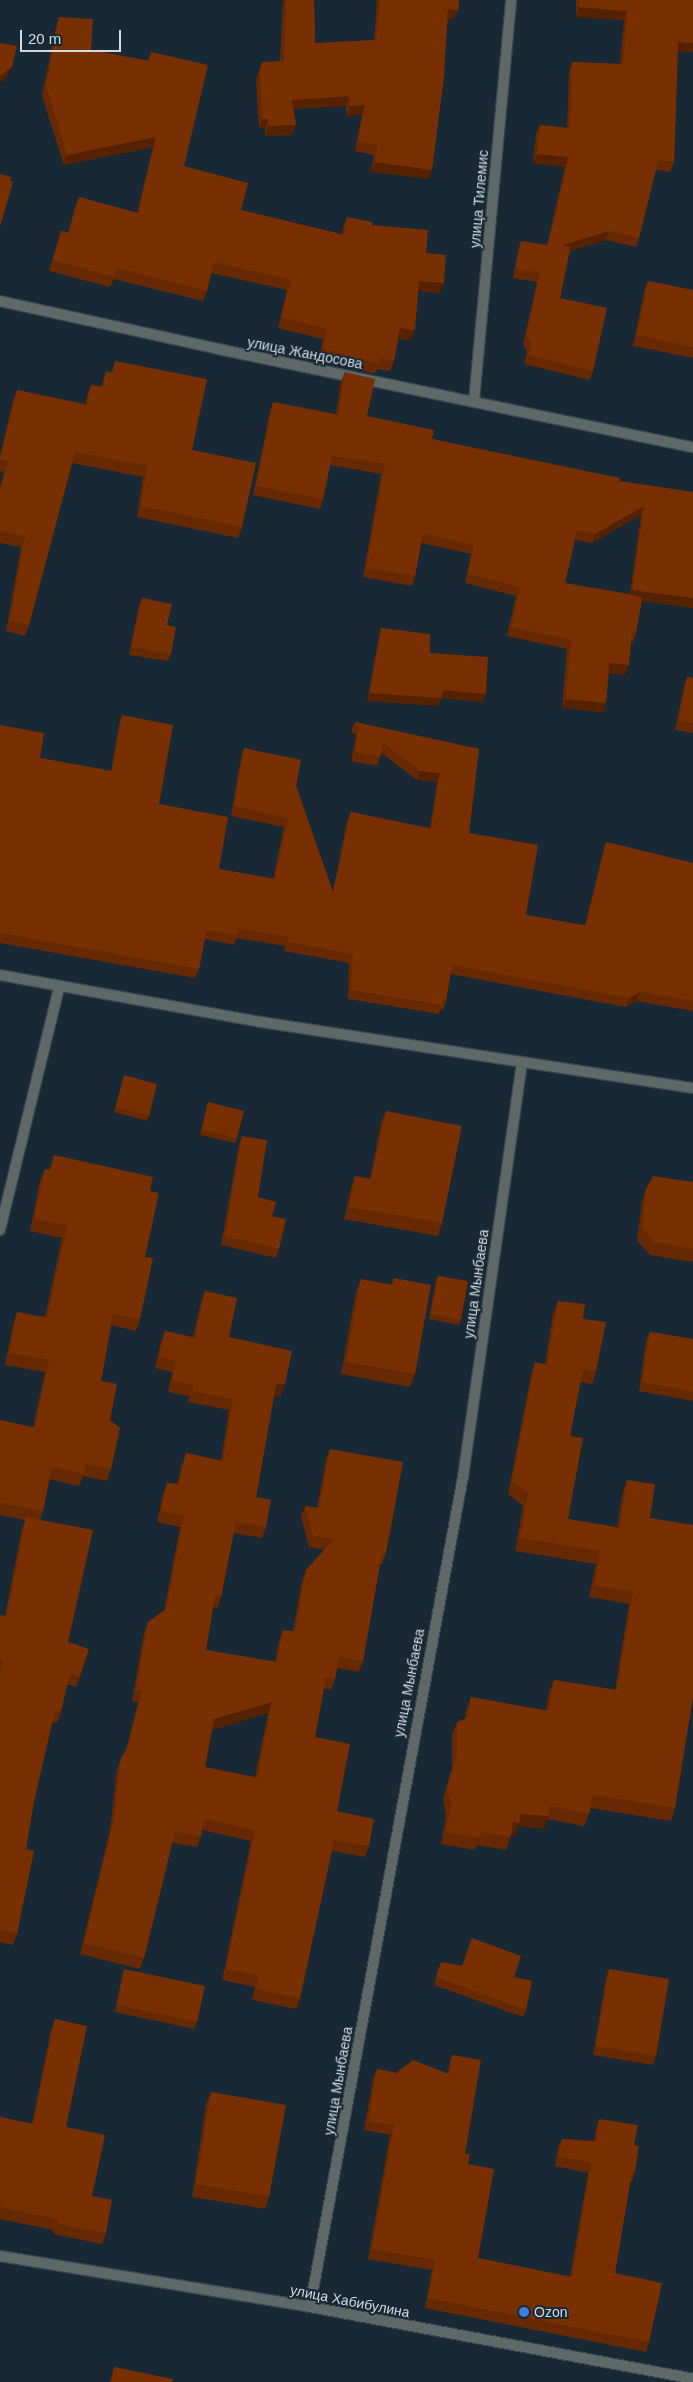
<!DOCTYPE html>
<html>
<head>
<meta charset="utf-8">
<style>
	body { margin:0 }
	#map { position:relative; width:693px; height:2382px; overflow:hidden; background:#182834; font-family:Helvetica,sans-serif }
	div>[style] { position:absolute }
	.roads { filter:drop-shadow(1px 0 #364550) drop-shadow(-1px 0 #364550) drop-shadow(0 1px #364550) drop-shadow(0 -1px #364550) }
	.street>* { height:10px; margin:-5px; padding:0 5px; transform-origin:5px; border-radius:5px; background:#5e6967 }
	.wall>* { inset:0; background:#672903 }
	.shaded-wall>* { inset:0; background:#542202 }
	.building>* { inset:0; background:#783003 }
	.dots>* { width:14px; height:14px; translate:-50% -50%; box-sizing:border-box; border:2px solid #182834; border-radius:50% }
	span { translate:-50% -50%; white-space:nowrap; text-align:center; line-height:1.15; -webkit-text-stroke:4px #182834; paint-order:stroke }
	.street-label { font-size:14px; color:#d1dbe3 }
	.poi-label { font-size:14px; color:#d1dbe3 }
	.left { translate:0 -50%; text-align:left }
	.scale { position:absolute; left:20px; top:30px; width:101px; height:22px; box-sizing:border-box; border:2px solid #d1dbe3; border-top:0; padding-left:6px; font-size:15px; line-height:18px; white-space:nowrap; color:#d1dbe3; -webkit-text-stroke:4px #182834; paint-order:stroke }
</style>
</head>
<body>
<div id="map">
	<div class="roads">
		<div class="street">
			<i style="left:0;top:301px;width:223px;rotate:12.4deg"></i>
			<i style="left:218px;top:349px;width:485px;rotate:11.7deg"></i>
			<i style="left:474px;top:401px;width:403px;rotate:-84.7deg"></i>
			<i style="left:0;top:975px;width:265px;rotate:10.2deg"></i>
			<i style="left:261px;top:1022px;width:437px;rotate:8.7deg"></i>
			<i style="left:0;top:1230px;width:249px;rotate:-76.3deg"></i>
			<i style="left:0;top:2256px;width:314px;rotate:9.3deg"></i>
			<i style="left:310px;top:2307px;width:390px;rotate:10.6deg"></i>
			<i style="left:310px;top:2307px;width:844px;rotate:-79.56deg"></i>
			<i style="left:463px;top:1477px;width:419px;rotate:-81.9deg"></i>
		</div>
	</div>
	<div class="wall">
		<i style="clip-path:polygon(284px 0,314px 0,315px 43px,374px 40px,377px 0,459px 0,458px 10px,454px 19px,448px 19px,429px 179px,371px 172px,374px 155px,355px 151px,362px 114px,347px 116px,346px 106px,293px 109px,296px 125px,292px 135px,265px 136px,265px 128px,259px 128px,256px 80px,262px 62px,280px 62px,283px 4px)"></i>
		<i style="clip-path:polygon(576px 0,693px 0,693px 52px,678px 51px,674px 162px,670px 172px,656px 170px,639px 238px,636px 247px,606px 240px,570px 251px,560px 298px,593px 371px,590px 380px,524px 364px,527px 351px,523px 345px,537px 282px,513px 278px,518px 250px,521px 241px,547px 245px,565px 167px,533px 163px,536px 134px,540px 125px,567px 128px,569px 72px,572px 62px,620px 64px,624px 20px,576px 17px)"></i>
		<i style="clip-path:polygon(59px 17px,91px 50px,148px 61px,151px 52px,184px 166px,241px 210px,342px 234px,343px 227px,347px 217px,372px 225px,426px 253px,440px 293px,418px 291px,411px 340px,398px 339px,394px 361px,390px 371px,377px 369px,375px 374px,319px 359px,323px 339px,278px 328px,287px 290px,211px 273px,207px 291px,203px 301px,114px 279px,110px 287px,49px 271px,61px 231px,68px 233px,75px 207px,79px 197px,137px 213px,153px 147px,64px 165px,42px 96px,56px 27px)"></i>
		<i style="clip-path:polygon(648px 281px,693px 290px,693px 358px,633px 346px,644px 292px)"></i>
		<i style="clip-path:polygon(115px 361px,192px 450px,242px 527px,238px 538px,137px 517px,143px 477px,72px 463px,29px 625px,25px 636px,6px 631px,21px 547px,0 543px,0 487px,4px 472px,0 471px,0 455px,13px 401px,17px 390px,85px 404px,87px 396px,91px 385px,101px 387px,106px 371px,111px 373px)"></i>
		<i style="clip-path:polygon(evenodd,345px 372px,367px 416px,432px 439px,619px 481px,693px 492px,693px 608px,642px 601px,636px 633px,633px 642px,631px 642px,625px 675px,609px 673px,606px 703px,603px 712px,562px 708px,567px 649px,507px 636px,516px 596px,465px 583px,471px 554px,421px 543px,415px 576px,412px 586px,363px 577px,381px 474px,330px 465px,323px 499px,320px 509px,253px 495px,270px 412px,273px 402px,336px 414px,341px 381px,345px 372px,641px 515px,630px 594px,565px 583px,575px 540px,592px 543px,641px 515px)"></i>
		<i style="clip-path:polygon(142px 598px,167px 625px,171px 654px,168px 661px,129px 655px,139px 605px)"></i>
		<i style="clip-path:polygon(381px 628px,430px 653px,486px 694px,483px 702px,441px 698px,438px 706px,367px 701px,379px 636px)"></i>
		<i style="clip-path:polygon(687px 677px,693px 678px,693px 733px,675px 730px,684px 686px)"></i>
		<i style="clip-path:polygon(122px 715px,159px 804px,219px 869px,273px 879px,284px 827px,231px 816px,241px 757px,244px 748px,296px 786px,333px 891px,347px 821px,351px 812px,430px 828px,437px 782px,417px 780px,381px 753px,377px 766px,351px 761px,356px 735px,351px 731px,355px 722px,479px 749px,469px 833px,526px 915px,585px 925px,603px 852px,606px 842px,693px 863px,693px 1011px,637px 1001px,626px 1007px,450px 974px,446px 1001px,443px 1010px,440px 1010px,439px 1014px,348px 999px,349px 963px,284px 951px,285px 946px,237px 938px,234px 945px,205px 939px,199px 969px,195px 978px,0 943px,0 725px,40px 758px,111px 771px,119px 725px)"></i>
		<i style="clip-path:polygon(124px 1075px,149px 1116px,147px 1121px,114px 1112px)"></i>
		<i style="clip-path:polygon(208px 1102px,237px 1138px,235px 1143px,200px 1135px)"></i>
		<i style="clip-path:polygon(386px 1111px,442px 1223px,438px 1236px,344px 1219px,351px 1188px,355px 1176px,370px 1179px,381px 1123px)"></i>
		<i style="clip-path:polygon(242px 1136px,258px 1197px,272px 1216px,279px 1249px,276px 1258px,221px 1245px,239px 1145px)"></i>
		<i style="clip-path:polygon(54px 1155px,150px 1191px,145px 1257px,140px 1319px,136px 1331px,111px 1325px,101px 1381px,110px 1420px,111px 1469px,107px 1481px,83px 1476px,79px 1486px,49px 1479px,43px 1511px,40px 1520px,68px 1642px,80px 1676px,76px 1687px,67px 1684px,61px 1712px,57px 1723px,52px 1722px,34px 1801px,26px 1849px,17px 1934px,13px 1945px,0 1942px,0 1615px,5px 1616px,22px 1528px,25px 1520px,0 1515px,0 1420px,33px 1427px,45px 1372px,5px 1365px,13px 1324px,17px 1312px,45px 1317px,62px 1238px,30px 1231px,40px 1181px,45px 1169px,49px 1170px)"></i>
		<i style="clip-path:polygon(693px 1182px,693px 1262px,650px 1255px,637px 1241px,642px 1201px,646px 1189px)"></i>
		<i style="clip-path:polygon(438px 1276px,461px 1320px,459px 1325px,429px 1319px,436px 1280px)"></i>
		<i style="clip-path:polygon(394px 1278px,415px 1374px,410px 1387px,341px 1374px,356px 1292px,361px 1279px,391px 1285px)"></i>
		<i style="clip-path:polygon(evenodd,205px 1291px,229px 1337px,281px 1396px,274px 1396px,256px 1497px,266px 1527px,262px 1538px,233px 1533px,221px 1597px,217px 1608px,213px 1607px,206px 1650px,275px 1662px,279px 1641px,283px 1630px,293px 1631px,302px 1581px,306px 1570px,325px 1550px,309px 1547px,301px 1517px,305px 1506px,317px 1508px,326px 1460px,330px 1449px,386px 1553px,382px 1564px,380px 1564px,363px 1661px,359px 1672px,337px 1668px,335px 1679px,331px 1690px,324px 1688px,315px 1737px,337px 1811px,369px 1846px,365px 1857px,332px 1851px,300px 1998px,296px 2009px,252px 2000px,255px 1987px,222px 1980px,251px 1841px,202px 1830px,201px 1836px,197px 1847px,172px 1843px,144px 1958px,140px 1969px,80px 1954px,110px 1830px,117px 1769px,121px 1758px,126px 1750px,138px 1702px,132px 1701px,144px 1633px,148px 1622px,164px 1611px,180px 1527px,157px 1522px,163px 1494px,167px 1483px,177px 1484px,182px 1464px,186px 1453px,221px 1461px,229px 1410px,188px 1402px,189px 1396px,168px 1392px,172px 1372px,155px 1368px,161px 1342px,165px 1331px,193px 1337px,201px 1302px,205px 1291px,268px 1713px,255px 1777px,205px 1767px,212px 1730px,268px 1713px)"></i>
		<i style="clip-path:polygon(558px 1301px,583px 1319px,596px 1371px,592px 1384px,580px 1382px,570px 1436px,568px 1519px,617px 1527px,623px 1492px,627px 1480px,650px 1518px,675px 1808px,671px 1821px,590px 1808px,589px 1814px,584px 1826px,547px 1819px,544px 1829px,518px 1826px,515px 1836px,511px 1835px,506px 1850px,477px 1845px,475px 1850px,441px 1844px,446px 1816px,443px 1799px,452px 1768px,452px 1735px,457px 1722px,465px 1719px,466px 1710px,471px 1697px,546px 1711px,549px 1692px,554px 1680px,615px 1690px,629px 1604px,589px 1597px,596px 1564px,515px 1551px,523px 1506px,508px 1494px,531px 1375px,535px 1362px,545px 1364px,553px 1314px)"></i>
		<i style="clip-path:polygon(650px 1332px,693px 1339px,693px 1401px,639px 1391px,646px 1341px)"></i>
		<i style="clip-path:polygon(441px 1962px,514px 1977px,526px 2010px,523px 2017px,434px 1985px)"></i>
		<i style="clip-path:polygon(124px 1969px,197px 2022px,194px 2029px,115px 2012px,122px 1976px)"></i>
		<i style="clip-path:polygon(609px 1969px,656px 2056px,653px 2065px,593px 2055px,606px 1978px)"></i>
		<i style="clip-path:polygon(55px 2019px,66px 2127px,106px 2233px,102px 2244px,54px 2234px,53px 2230px,0 2219px,0 2117px,32px 2124px,51px 2030px)"></i>
		<i style="clip-path:polygon(452px 2055px,465px 2154px,468px 2164px,478px 2258px,570px 2277px,588px 2173px,555px 2166px,558px 2148px,562px 2139px,594px 2141px,596px 2128px,599px 2119px,634px 2145px,635px 2172px,632px 2182px,630px 2182px,615px 2273px,649px 2342px,646px 2352px,425px 2308px,432px 2270px,368px 2259px,390px 2135px,364px 2130px,373px 2079px,377px 2069px,396px 2073px,448px 2073px,449px 2065px)"></i>
		<i style="clip-path:polygon(211px 2092px,269px 2197px,265px 2209px,192px 2197px,206px 2105px)"></i>
		<i style="clip-path:polygon(114px 2367px,172px 2382px,110px 2382px)"></i>
	</div>
	<div class="shaded-wall">
		<i style="clip-path:polygon(579px 7px,627px 11px,624px 20px,576px 17px)"></i>
		<i style="clip-path:polygon(448px 9px,458px 10px,454px 19px,445px 18px)"></i>
		<i style="clip-path:polygon(678px 42px,693px 43px,693px 52px,675px 51px)"></i>
		<i style="clip-path:polygon(12px 67px,8px 76px,0 83px,0 76px)"></i>
		<i style="clip-path:polygon(349px 96px,346px 106px,289px 109px,292px 100px)"></i>
		<i style="clip-path:polygon(365px 105px,362px 114px,347px 116px,350px 106px)"></i>
		<i style="clip-path:polygon(262px 119px,268px 119px,265px 128px,259px 128px)"></i>
		<i style="clip-path:polygon(296px 125px,292px 135px,265px 136px,269px 126px)"></i>
		<i style="clip-path:polygon(156px 137px,153px 147px,64px 165px,67px 155px)"></i>
		<i style="clip-path:polygon(537px 154px,569px 157px,565px 167px,533px 163px)"></i>
		<i style="clip-path:polygon(375px 162px,432px 170px,429px 179px,371px 172px)"></i>
		<i style="clip-path:polygon(610px 231px,606px 240px,559px 254px,562px 245px)"></i>
		<i style="clip-path:polygon(419px 281px,444px 283px,440px 293px,415px 291px)"></i>
		<i style="clip-path:polygon(400px 328px,415px 330px,411px 340px,396px 339px)"></i>
		<i style="clip-path:polygon(644px 506px,641px 515px,592px 543px,595px 534px)"></i>
		<i style="clip-path:polygon(632px 590px,693px 598px,693px 608px,629px 599px)"></i>
		<i style="clip-path:polygon(609px 663px,629px 665px,625px 675px,606px 673px)"></i>
		<i style="clip-path:polygon(443px 690px,486px 694px,483px 702px,441px 698px,438px 706px,367px 701px,370px 693px)"></i>
		<i style="clip-path:polygon(566px 699px,606px 703px,603px 712px,562px 708px)"></i>
		<i style="clip-path:polygon(420px 771px,440px 773px,437px 782px,417px 780px)"></i>
		<i style="clip-path:polygon(640px 992px,637px 1001px,626px 1007px,629px 998px)"></i>
		<i style="clip-path:polygon(285px 1384px,281px 1396px,271px 1396px,276px 1385px)"></i>
		<i style="clip-path:polygon(272px 1702px,268px 1713px,210px 1730px,214px 1719px)"></i>
		<i style="clip-path:polygon(521px 1814px,548px 1816px,544px 1829px,518px 1826px,515px 1836px,509px 1835px,513px 1822px)"></i>
	</div>
	<div class="building">
		<i style="clip-path:polygon(286px 0,314px 0,315px 43px,376px 40px,380px 0,459px 0,458px 10px,448px 9px,444px 77px,432px 170px,375px 162px,377px 145px,358px 142px,365px 105px,350px 106px,349px 96px,292px 100px,296px 125px,269px 126px,268px 119px,262px 119px,260px 70px,262px 62px,284px 61px)"></i>
		<i style="clip-path:polygon(579px 0,693px 0,693px 43px,678px 42px,674px 162px,658px 160px,639px 238px,610px 231px,562px 245px,570px 247px,560px 298px,607px 308px,593px 371px,528px 355px,531px 341px,526px 335px,540px 273px,516px 268px,521px 241px,547px 245px,549px 242px,569px 157px,537px 154px,540px 125px,570px 128px,572px 62px,623px 64px,627px 11px,579px 7px)"></i>
		<i style="clip-path:polygon(59px 17px,93px 19px,91px 50px,149px 61px,151px 52px,208px 65px,184px 166px,248px 183px,241px 210px,344px 235px,347px 217px,372px 222px,372px 225px,428px 230px,426px 253px,446px 255px,444px 283px,419px 281px,415px 330px,400px 328px,394px 361px,380px 358px,379px 364px,323px 349px,327px 329px,281px 317px,291px 280px,214px 262px,207px 291px,117px 268px,114px 277px,53px 260px,61px 231px,69px 233px,79px 197px,138px 213px,156px 137px,67px 155px,46px 86px)"></i>
		<i style="clip-path:polygon(0 43px,17px 46px,12px 67px,0 76px)"></i>
		<i style="clip-path:polygon(0 174px,11px 177px,10px 181px,13px 182px,0 227px)"></i>
		<i style="clip-path:polygon(648px 281px,693px 290px,693px 347px,637px 335px)"></i>
		<i style="clip-path:polygon(115px 361px,207px 379px,192px 450px,256px 463px,242px 527px,141px 506px,147px 466px,75px 452px,29px 625px,10px 620px,25px 536px,0 531px,0 491px,8px 461px,0 459px,17px 390px,87px 405px,91px 385px,103px 387px,106px 371px,113px 373px)"></i>
		<i style="clip-path:polygon(345px 372px,375px 379px,367px 416px,434px 430px,432px 439px,620px 478px,619px 481px,693px 492px,693px 598px,632px 590px,644px 506px,595px 534px,577px 530px,565px 583px,642px 597px,636px 633px,632px 632px,629px 665px,609px 663px,606px 703px,566px 699px,571px 640px,511px 627px,520px 587px,468px 574px,474px 545px,423px 534px,415px 576px,366px 568px,385px 464px,332px 456px,323px 499px,256px 486px,273px 402px,338px 415px)"></i>
		<i style="clip-path:polygon(142px 598px,172px 604px,167px 625px,176px 627px,171px 654px,131px 647px)"></i>
		<i style="clip-path:polygon(381px 628px,430px 634px,430px 653px,488px 657px,486px 694px,443px 690px,441px 698px,370px 693px)"></i>
		<i style="clip-path:polygon(687px 677px,693px 678px,693px 723px,679px 720px)"></i>
		<i style="clip-path:polygon(122px 715px,173px 725px,159px 804px,228px 817px,219px 869px,275px 879px,288px 818px,234px 806px,244px 748px,301px 760px,296px 786px,333px 893px,351px 812px,431px 829px,440px 773px,420px 771px,383px 743px,380px 757px,355px 752px,359px 726px,355px 722px,479px 749px,469px 833px,538px 845px,526px 915px,586px 926px,606px 842px,693px 863px,693px 1001px,640px 992px,629px 998px,452px 965px,446px 1001px,443px 1000px,442px 1005px,351px 990px,353px 954px,288px 942px,288px 937px,238px 928px,237px 935px,206px 930px,199px 969px,0 933px,0 725px,44px 733px,40px 758px,112px 771px)"></i>
		<i style="clip-path:polygon(124px 1075px,157px 1084px,149px 1116px,116px 1107px)"></i>
		<i style="clip-path:polygon(208px 1102px,244px 1111px,237px 1138px,202px 1130px)"></i>
		<i style="clip-path:polygon(386px 1111px,462px 1126px,442px 1223px,349px 1207px,355px 1176px,371px 1179px)"></i>
		<i style="clip-path:polygon(242px 1136px,267px 1140px,258px 1197px,276px 1202px,272px 1216px,286px 1219px,279px 1249px,225px 1236px)"></i>
		<i style="clip-path:polygon(54px 1155px,153px 1177px,150px 1191px,159px 1193px,145px 1257px,153px 1258px,140px 1319px,113px 1314px,101px 1381px,117px 1384px,110px 1420px,120px 1428px,111px 1469px,86px 1464px,84px 1474px,52px 1467px,43px 1511px,0 1503px,0 1420px,35px 1428px,49px 1360px,9px 1353px,17px 1312px,47px 1318px,67px 1226px,34px 1219px,45px 1169px,51px 1170px)"></i>
		<i style="clip-path:polygon(653px 1176px,693px 1182px,693px 1249px,654px 1242px,642px 1228px,646px 1189px)"></i>
		<i style="clip-path:polygon(438px 1276px,468px 1281px,461px 1320px,431px 1314px)"></i>
		<i style="clip-path:polygon(394px 1278px,431px 1285px,415px 1374px,346px 1362px,361px 1279px,393px 1285px)"></i>
		<i style="clip-path:polygon(evenodd,205px 1291px,237px 1298px,229px 1337px,292px 1351px,285px 1384px,276px 1385px,256px 1497px,271px 1500px,266px 1527px,236px 1522px,221px 1597px,215px 1596px,206px 1650px,277px 1662px,283px 1630px,295px 1632px,306px 1570px,334px 1539px,313px 1536px,305px 1506px,319px 1508px,330px 1449px,403px 1462px,386px 1553px,382px 1553px,363px 1661px,339px 1657px,335px 1679px,326px 1677px,315px 1737px,350px 1744px,337px 1811px,374px 1819px,369px 1846px,334px 1840px,300px 1998px,256px 1989px,259px 1976px,226px 1969px,255px 1830px,204px 1819px,201px 1836px,175px 1832px,144px 1958px,84px 1943px,114px 1819px,121px 1758px,128px 1746px,142px 1691px,136px 1690px,148px 1622px,166px 1609px,184px 1516px,161px 1511px,167px 1483px,179px 1484px,186px 1453px,223px 1461px,233px 1399px,192px 1391px,193px 1385px,172px 1381px,176px 1361px,159px 1357px,165px 1331px,195px 1338px,205px 1291px,272px 1702px,257px 1778px,205px 1767px,214px 1719px,272px 1702px)"></i>
		<i style="clip-path:polygon(558px 1301px,585px 1304px,583px 1319px,606px 1322px,596px 1371px,583px 1369px,570px 1436px,583px 1438px,568px 1519px,620px 1528px,627px 1480px,655px 1484px,650px 1518px,693px 1525px,693px 1697px,675px 1808px,593px 1795px,589px 1814px,550px 1806px,548px 1816px,521px 1814px,519px 1823px,513px 1822px,511px 1837px,481px 1832px,480px 1838px,446px 1832px,451px 1804px,447px 1786px,457px 1756px,457px 1722px,467px 1718px,471px 1697px,549px 1711px,554px 1680px,617px 1690px,633px 1592px,594px 1585px,600px 1551px,520px 1538px,528px 1493px,512px 1481px,535px 1362px,547px 1365px)"></i>
		<i style="clip-path:polygon(650px 1332px,693px 1339px,693px 1392px,642px 1382px)"></i>
		<i style="clip-path:polygon(26px 1517px,93px 1530px,68px 1642px,89px 1649px,80px 1676px,70px 1673px,61px 1712px,55px 1711px,34px 1801px,26px 1849px,34px 1851px,17px 1934px,1px 1930px,0 1936px,0 1673px,3px 1660px,0 1659px,0 1615px,7px 1617px)"></i>
		<i style="clip-path:polygon(472px 1938px,521px 1956px,514px 1977px,532px 1981px,526px 2010px,436px 1977px,441px 1962px,462px 1966px)"></i>
		<i style="clip-path:polygon(124px 1969px,205px 1986px,197px 2022px,117px 2005px)"></i>
		<i style="clip-path:polygon(609px 1969px,669px 1979px,656px 2056px,596px 2046px)"></i>
		<i style="clip-path:polygon(55px 2019px,87px 2026px,66px 2127px,105px 2135px,92px 2196px,112px 2200px,106px 2233px,58px 2224px,57px 2219px,0 2207px,0 2117px,33px 2124px)"></i>
		<i style="clip-path:polygon(452px 2055px,481px 2060px,465px 2154px,470px 2154px,468px 2164px,494px 2169px,478px 2258px,572px 2277px,591px 2163px,559px 2156px,562px 2139px,596px 2142px,599px 2119px,638px 2125px,634px 2145px,639px 2146px,635px 2172px,632px 2172px,615px 2273px,662px 2283px,649px 2342px,428px 2298px,435px 2260px,372px 2249px,394px 2125px,368px 2121px,377px 2069px,396px 2073px,413px 2060px,449px 2074px)"></i>
		<i style="clip-path:polygon(211px 2092px,286px 2105px,269px 2197px,196px 2184px)"></i>
		<i style="clip-path:polygon(114px 2367px,173px 2379px,172px 2382px,111px 2382px)"></i>
	</div>
	<div class="dots">
		<i style="left:524px;top:2312px;background:#3f7fe0"></i>
	</div>
	<div class="street-label">
		<span style="left:479px;top:199px;rotate:-85deg">улица Тилемис</span>
		<span style="left:305px;top:353px;rotate:11deg">улица Жандосова</span>
		<span style="left:476px;top:1284px;rotate:-82deg">улица Мынбаева</span>
		<span style="left:409px;top:1683px;rotate:-79deg">улица Мынбаева</span>
		<span style="left:338px;top:2081px;rotate:-80deg">улица Мынбаева</span>
		<span style="left:350px;top:2301px;rotate:11deg">улица Хабибулина</span>
	</div>
	<div class="poi-label">
		<span class="left" style="left:534px;top:2312px">Ozon</span>
	</div>
	<div class="scale">20 m</div>
</div>
</body>
</html>
